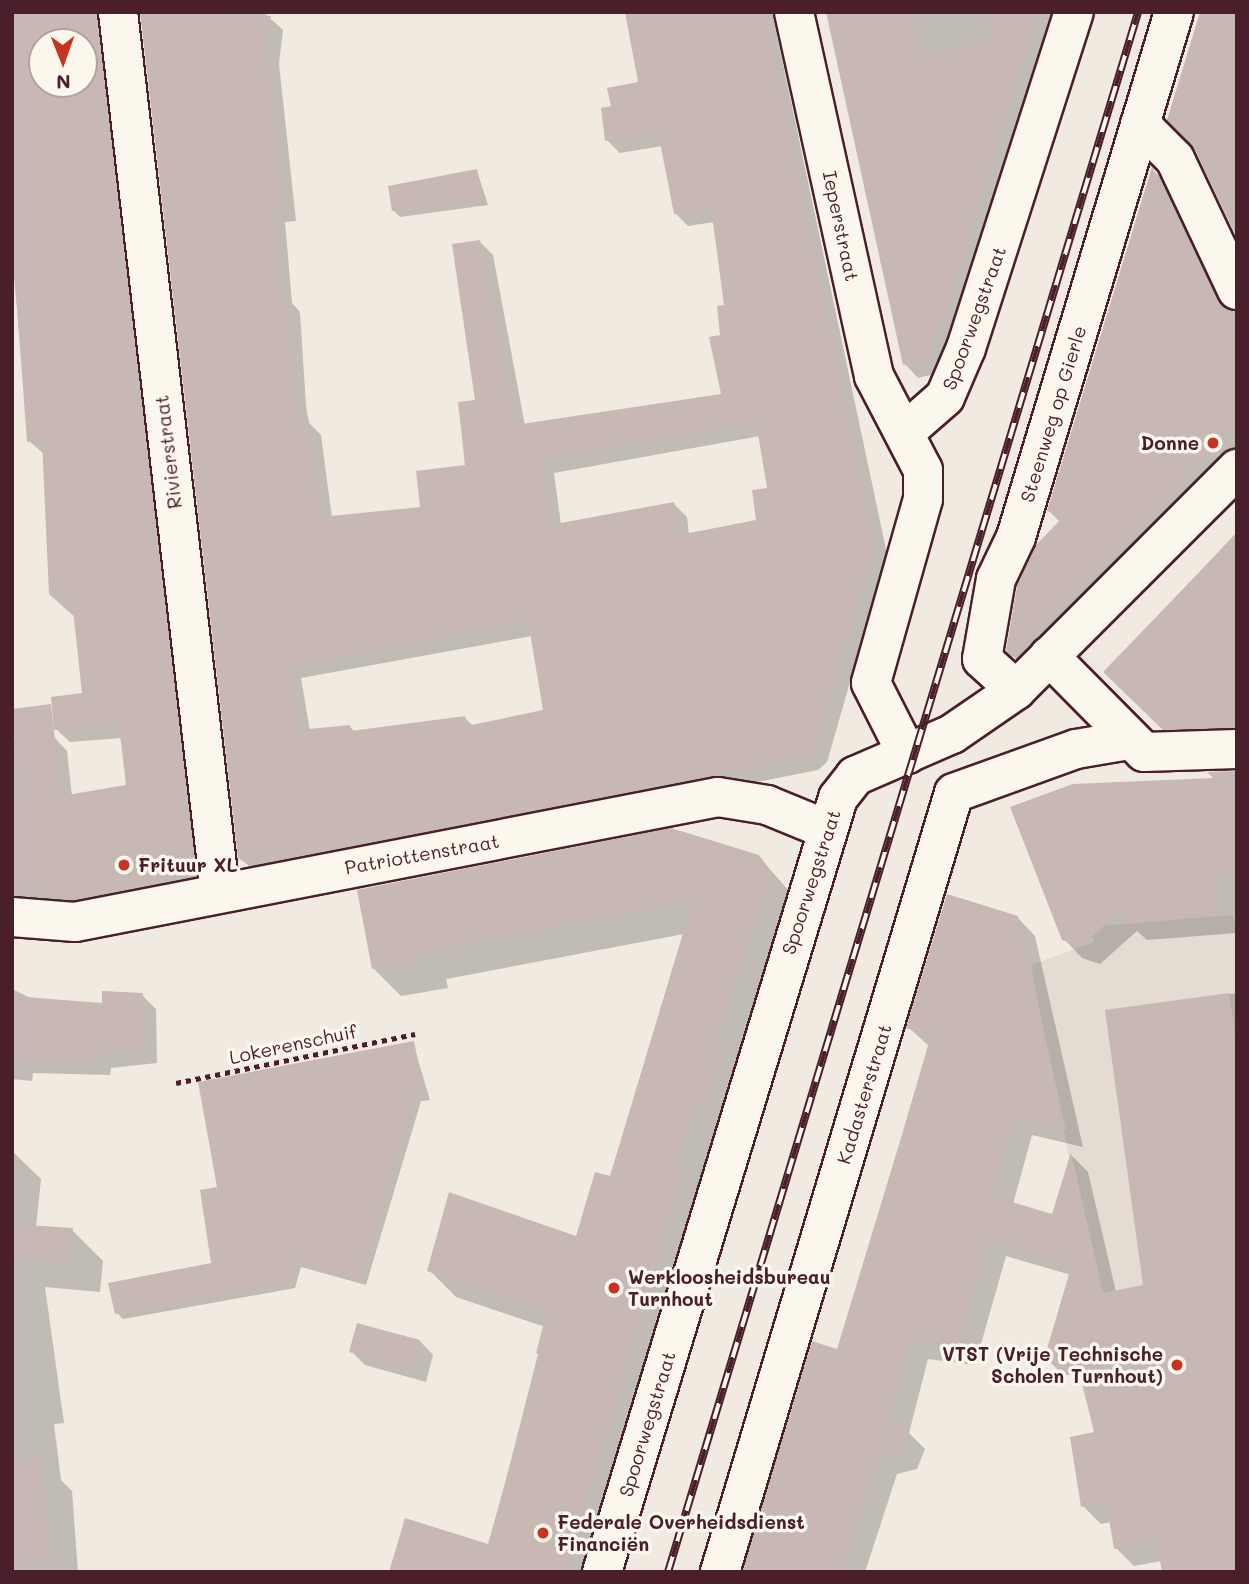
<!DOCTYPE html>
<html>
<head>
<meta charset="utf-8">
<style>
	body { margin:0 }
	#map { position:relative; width:1249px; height:1584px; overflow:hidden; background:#f0eae0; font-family:Mali,sans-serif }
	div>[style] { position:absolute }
	.built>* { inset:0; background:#e4dbd2 }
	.shadow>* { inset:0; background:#0003 }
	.building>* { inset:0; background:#c8b8b3 }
	.path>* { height:4.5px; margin-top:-2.25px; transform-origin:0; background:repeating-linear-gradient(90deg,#4a1f2b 0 5px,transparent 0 10px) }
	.roads { filter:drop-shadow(2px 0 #4a1f2b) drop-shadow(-2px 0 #4a1f2b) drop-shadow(0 2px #4a1f2b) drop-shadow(0 -2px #4a1f2b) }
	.street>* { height:38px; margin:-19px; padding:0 19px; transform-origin:19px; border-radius:19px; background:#fbf7ec }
	.secondary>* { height:38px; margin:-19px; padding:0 19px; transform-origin:19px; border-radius:19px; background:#fbf7ec }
	.rail>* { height:8px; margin-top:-4px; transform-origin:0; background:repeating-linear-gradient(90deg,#fbf7ec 0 16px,#4a1f2b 0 32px); box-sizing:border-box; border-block:2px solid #4a1f2b }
	.dots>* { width:19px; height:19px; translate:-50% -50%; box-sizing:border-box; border:4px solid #fbf7ec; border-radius:50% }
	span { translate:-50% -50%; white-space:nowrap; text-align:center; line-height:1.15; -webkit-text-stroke:7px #fbf7ec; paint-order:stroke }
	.street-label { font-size:19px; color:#4a1f2b }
	.poi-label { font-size:19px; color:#4a1f2b; font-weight:700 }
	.right { translate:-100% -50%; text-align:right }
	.left { translate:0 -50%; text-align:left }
	.frame { position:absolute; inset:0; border:14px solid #4a1f2b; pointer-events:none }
	.north { position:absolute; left:28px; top:28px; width:70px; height:70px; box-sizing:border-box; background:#fbf7ec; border:2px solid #b4a19f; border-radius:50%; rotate:179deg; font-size:19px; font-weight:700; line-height:28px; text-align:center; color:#4a1f2b }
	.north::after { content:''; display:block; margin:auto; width:24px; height:32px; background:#c8321e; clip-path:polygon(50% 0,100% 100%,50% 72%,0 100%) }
</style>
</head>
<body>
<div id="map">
	<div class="built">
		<i style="clip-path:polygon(1233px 915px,1237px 936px,1237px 1572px,1156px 1531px,1077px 1198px,1031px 965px,1094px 942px,1090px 927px)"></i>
	</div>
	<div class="shadow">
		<i style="clip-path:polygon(evenodd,12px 12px,116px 12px,207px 877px,97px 911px,12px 904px,12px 724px,14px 740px,54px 737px,67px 751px,72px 796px,128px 787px,122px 738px,70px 742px,56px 729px,84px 695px,76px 618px,50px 595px,44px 454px,29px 441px,12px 254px,12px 12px,42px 42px,84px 42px,84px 84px,42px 84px,42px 42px)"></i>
		<i style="clip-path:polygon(evenodd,142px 12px,263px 12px,283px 30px,279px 64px,296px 221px,285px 222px,292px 303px,300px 312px,306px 406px,309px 423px,321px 435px,332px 518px,422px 508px,467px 466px,477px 401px,480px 242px,493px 255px,525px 426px,723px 395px,726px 306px,714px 222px,688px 226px,675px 213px,662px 146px,620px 153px,607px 140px,613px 108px,640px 84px,641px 12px,772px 12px,887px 554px,827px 762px,818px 770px,362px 859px,254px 871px,240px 857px,142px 12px,760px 436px,769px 489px,758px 522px,689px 535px,687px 517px,674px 504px,561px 525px,554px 473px,760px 436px,142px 12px,532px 636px,546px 712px,473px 726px,465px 718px,355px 732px,349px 726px,310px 731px,301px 678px,532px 636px)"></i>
		<i style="clip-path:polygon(827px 12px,1054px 12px,946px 371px,918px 378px,905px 364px)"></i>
		<i style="clip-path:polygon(1153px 170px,1165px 182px,1227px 308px,1237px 313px,1237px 448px,1026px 669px,1007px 650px,1060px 522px,1049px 511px)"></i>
		<i style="clip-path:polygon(477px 171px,488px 205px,400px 217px,393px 210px)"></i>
		<i style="clip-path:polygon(1237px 532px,1237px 734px,1178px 742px,1106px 672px)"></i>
		<i style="clip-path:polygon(1237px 775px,1237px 933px,1147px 940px,1137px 931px,1100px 964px,1082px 958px,1064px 939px,1217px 779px)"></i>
		<i style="clip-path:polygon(758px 856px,799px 902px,600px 1572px,391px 1572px,489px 1546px,545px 1327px,456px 1297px,429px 1270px,577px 1238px,611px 1178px,684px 934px,446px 979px,448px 988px,401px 996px,374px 969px,359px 891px)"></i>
		<i style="clip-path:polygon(1017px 917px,1035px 936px,1083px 1147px,1032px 1135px,1013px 1204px,1054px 1217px,1072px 1156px,1088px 1172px,1116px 1292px,1145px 1287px,1107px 1011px,1237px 993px,1237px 1572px,1161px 1561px,1134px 1566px,1116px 1548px,1111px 1522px,1101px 1524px,1083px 1506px,1096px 1433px,1081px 1372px,1064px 1376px,1046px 1358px,1071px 1275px,1006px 1256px,975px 1365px,928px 1359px,909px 1433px,925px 1449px,917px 1469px,897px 1474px,865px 1572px,740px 1572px,813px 1343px,839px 1351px,929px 1046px,908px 1027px)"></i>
		<i style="clip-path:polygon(12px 989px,35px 1000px,103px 1005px,142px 995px,156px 1009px,157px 1063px,111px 1068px,110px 1075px,33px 1073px,32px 1081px,12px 1079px)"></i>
		<i style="clip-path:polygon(413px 1043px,430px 1100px,421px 1101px,366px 1285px,301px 1267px,295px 1288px,123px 1319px,117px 1313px,213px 1264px,219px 1188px)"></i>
		<i style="clip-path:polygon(12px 1151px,41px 1179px,36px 1227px,72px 1230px,103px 1261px,100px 1292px,45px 1287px,64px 1423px,54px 1424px,61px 1480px,72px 1491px,78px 1572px,12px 1572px)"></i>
		<i style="clip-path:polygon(420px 1341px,433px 1355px,426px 1382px,365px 1365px,351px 1351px)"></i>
	</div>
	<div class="building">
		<i style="clip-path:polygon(evenodd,12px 12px,97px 12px,195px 863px,186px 875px,83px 898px,12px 892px,12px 798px,19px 797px,12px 709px,51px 704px,61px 796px,126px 785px,119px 725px,54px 730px,51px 697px,82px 693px,73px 610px,67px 611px,66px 594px,49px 595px,42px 441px,27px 442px,12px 240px,12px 12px,42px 42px,84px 42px,84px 84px,42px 84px,42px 42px)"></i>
		<i style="clip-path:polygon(evenodd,140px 12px,271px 16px,267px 50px,284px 208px,273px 209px,280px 297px,287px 297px,294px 392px,299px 421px,309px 420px,321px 517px,420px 507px,416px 471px,465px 465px,458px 402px,475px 400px,452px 244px,480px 240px,515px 425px,721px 394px,709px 337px,720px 335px,717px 306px,724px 305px,711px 208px,674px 214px,658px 132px,605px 141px,601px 108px,611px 106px,607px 88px,638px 82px,625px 12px,765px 12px,875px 542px,815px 749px,805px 757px,348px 847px,247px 864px,238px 858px,140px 12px,756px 422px,767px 488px,752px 490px,756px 520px,679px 535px,674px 502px,550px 525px,542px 460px,756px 422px,140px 12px,528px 621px,543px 710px,467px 726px,465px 716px,351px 731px,350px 725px,299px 730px,289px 666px,528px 621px)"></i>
		<i style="clip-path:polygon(826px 12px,910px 12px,922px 55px,992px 40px,987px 12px,1037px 12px,952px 294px,931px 344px,934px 358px,903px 365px)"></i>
		<i style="clip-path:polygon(1200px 12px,1237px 12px,1237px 238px,1195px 150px,1167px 120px)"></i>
		<i style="clip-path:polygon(1152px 167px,1217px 299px,1237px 312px,1237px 422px,1012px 657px,1006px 651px,1017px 586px,1036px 545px,1063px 517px,1047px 511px)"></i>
		<i style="clip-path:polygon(477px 169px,483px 199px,392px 211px,388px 186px)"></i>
		<i style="clip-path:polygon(1237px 533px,1237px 727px,1163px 730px,1103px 672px)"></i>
		<i style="clip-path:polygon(1237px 771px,1237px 873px,1215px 874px,1217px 915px,1127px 923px,1122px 910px,1081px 946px,1062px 940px,1010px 807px,1073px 784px,1213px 778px,1207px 772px)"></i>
		<i style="clip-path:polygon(671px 828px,759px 855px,773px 874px,713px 1044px,723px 1047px,705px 1105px,696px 1103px,675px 1170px,683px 1173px,566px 1572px,389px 1572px,405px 1518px,488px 1544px,541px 1355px,536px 1353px,547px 1311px,427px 1271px,449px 1192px,576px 1236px,595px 1172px,610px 1176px,693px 900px,420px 953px,422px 961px,372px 969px,357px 890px)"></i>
		<i style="clip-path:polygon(947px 894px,1018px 916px,1066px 1130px,1014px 1118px,992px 1196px,1052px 1214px,1071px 1152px,1103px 1293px,1143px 1285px,1105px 1010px,1229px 993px,1237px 1048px,1237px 1572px,1162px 1572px,1156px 1541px,1114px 1549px,1106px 1501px,1081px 1507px,1070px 1437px,1094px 1432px,1074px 1351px,1044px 1359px,1072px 1264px,988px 1239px,957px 1348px,925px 1339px,922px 1346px,910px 1342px,889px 1424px,908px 1429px,899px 1451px,879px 1457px,841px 1572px,743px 1572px,812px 1341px,837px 1349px,901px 1138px,931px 1035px,906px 1028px)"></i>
		<i style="clip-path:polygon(102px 991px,143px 993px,144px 1050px,114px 1051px,98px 1054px,96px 1062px,75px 1064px,12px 1060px,12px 996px,102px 1003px)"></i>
		<i style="clip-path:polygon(414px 1041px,424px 1093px,415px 1095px,359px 1280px,294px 1261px,289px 1282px,115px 1314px,108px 1283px,211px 1263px,200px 1190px,217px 1187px,198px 1082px)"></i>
		<i style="clip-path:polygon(12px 1224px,73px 1228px,69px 1262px,12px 1257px)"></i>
		<i style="clip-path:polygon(357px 1323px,420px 1340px,413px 1369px,349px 1352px)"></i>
		<i style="clip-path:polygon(42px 1458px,49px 1563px,12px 1568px,12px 1461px)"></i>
	</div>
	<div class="path">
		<i style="left:176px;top:1083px;width:244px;rotate:-11.6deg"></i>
	</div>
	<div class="roads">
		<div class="street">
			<i style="left:118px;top:12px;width:885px;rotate:83.38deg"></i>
			<i style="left:794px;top:12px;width:373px;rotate:77.6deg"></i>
			<i style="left:874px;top:376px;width:106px;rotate:62.5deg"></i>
			<i style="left:923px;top:470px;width:29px;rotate:90deg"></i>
			<i style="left:923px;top:499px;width:191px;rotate:105.8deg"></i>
			<i style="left:871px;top:683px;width:80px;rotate:63.1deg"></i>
			<i style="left:1140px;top:124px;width:49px;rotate:45deg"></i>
			<i style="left:1175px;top:159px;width:145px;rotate:64.7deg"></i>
			<i style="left:905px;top:432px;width:53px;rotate:-41.2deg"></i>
			<i style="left:945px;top:397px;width:53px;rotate:-66.8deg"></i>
			<i style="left:966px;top:348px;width:353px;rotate:-72.2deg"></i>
			<i style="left:1049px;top:656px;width:135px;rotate:45.3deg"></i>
			<i style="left:1144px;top:752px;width:93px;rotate:-1.8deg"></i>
			<i style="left:1016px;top:690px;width:46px;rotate:-137.6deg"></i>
			<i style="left:982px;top:659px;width:81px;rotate:-80.1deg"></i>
			<i style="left:996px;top:579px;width:47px;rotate:-64.5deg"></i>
			<i style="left:1016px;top:537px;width:548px;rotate:-73.25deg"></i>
			<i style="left:720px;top:1572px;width:813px;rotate:-73.28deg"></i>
			<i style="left:954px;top:793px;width:130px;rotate:-19.8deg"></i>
			<i style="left:1076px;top:749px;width:54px;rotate:-9.6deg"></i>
		</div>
		<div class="secondary">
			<i style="left:12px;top:917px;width:63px;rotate:4.5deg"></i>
			<i style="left:75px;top:922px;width:655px;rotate:-11deg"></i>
			<i style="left:718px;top:797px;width:50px;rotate:9.3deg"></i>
			<i style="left:767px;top:805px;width:66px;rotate:22.3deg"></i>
			<i style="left:602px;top:1572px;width:809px;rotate:-73.04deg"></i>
			<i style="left:838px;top:798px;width:28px;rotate:-52deg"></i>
			<i style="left:855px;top:776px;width:106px;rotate:-23.4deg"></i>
			<i style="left:952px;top:734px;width:78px;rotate:-34.5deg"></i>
			<i style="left:1016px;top:690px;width:313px;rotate:-45deg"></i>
		</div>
	</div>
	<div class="rail">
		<i style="left:668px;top:1572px;width:1629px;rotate:-73.23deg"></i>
	</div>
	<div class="dots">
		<i style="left:1213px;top:443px;background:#c8321e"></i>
		<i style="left:124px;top:865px;background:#c8321e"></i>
		<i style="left:614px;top:1288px;background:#c8321e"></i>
		<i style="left:1177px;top:1365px;background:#c8321e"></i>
		<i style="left:543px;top:1533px;background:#c8321e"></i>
	</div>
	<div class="street-label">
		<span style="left:841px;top:226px;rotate:78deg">Ieperstraat</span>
		<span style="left:974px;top:318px;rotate:-70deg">Spoorwegstraat</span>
		<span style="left:1053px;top:414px;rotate:-73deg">Steenweg op Gierle</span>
		<span style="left:168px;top:452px;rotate:-97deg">Rivierstraat</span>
		<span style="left:422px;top:854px;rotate:-10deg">Patriottenstraat</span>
		<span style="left:811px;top:882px;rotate:-72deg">Spoorwegstraat</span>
		<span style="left:293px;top:1044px;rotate:-12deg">Lokerenschuif</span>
		<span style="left:864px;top:1094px;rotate:-73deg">Kadasterstraat</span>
		<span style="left:647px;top:1424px;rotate:-73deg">Spoorwegstraat</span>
	</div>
	<div class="poi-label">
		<span class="right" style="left:1199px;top:443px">Donne</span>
		<span class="left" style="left:138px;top:865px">Frituur XL</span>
		<span class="left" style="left:628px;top:1288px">Werkloosheidsbureau<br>Turnhout</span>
		<span class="right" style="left:1163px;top:1365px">VTST (Vrije Technische<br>Scholen Turnhout)</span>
		<span class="left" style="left:557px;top:1533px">Federale Overheidsdienst<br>Financiën</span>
	</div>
	<div class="frame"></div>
	<div class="north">N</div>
</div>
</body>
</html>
